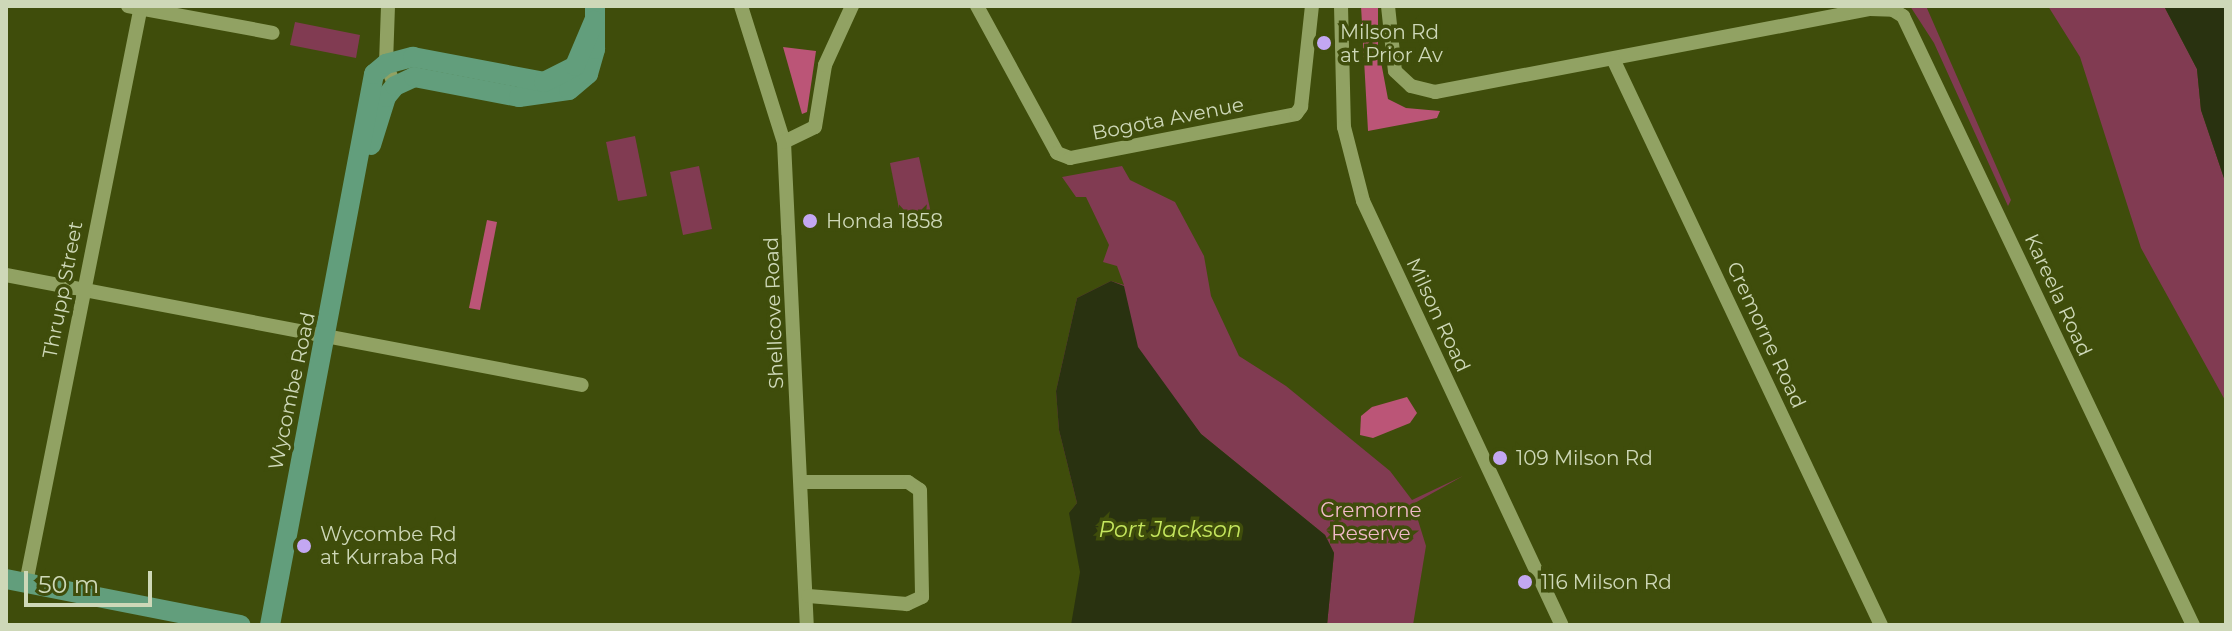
<!DOCTYPE html>
<html>
<head>
<meta charset="utf-8">
<style>
	body { margin:0 }
	#map { position:relative; width:2232px; height:631px; overflow:hidden; background:#3f4d0b; font-family:Montserrat,sans-serif }
	div>[style] { position:absolute }
	.green>* { inset:0; background:#813b52 }
	.forest>* { inset:0; background:#b57 }
	.water>* { inset:0; background:#293210 }
	.minor>* { height:14px; margin:-7px; padding:0 7px; transform-origin:7px; border-radius:7px; background:#91a263 }
	.major>* { height:20px; margin:-10px; padding:0 10px; transform-origin:10px; border-radius:10px; background:#629e7c }
	.dots>* { width:22px; height:22px; translate:-50% -50%; box-sizing:border-box; border:4px solid #3f4d0b; border-radius:50% }
	span { translate:-50% -50%; white-space:nowrap; text-align:center; line-height:1.15; -webkit-text-stroke:7px #3f4d0b; paint-order:stroke }
	.poi-label { font-size:20px; color:#ced8b8 }
	.left { translate:0 -50%; text-align:left }
	.street-label { font-size:20px; color:#ced8b8 }
	.park-label { font-size:20px; color:#f1bac8 }
	.water-label { font-size:22px; color:#c5e65e; font-style:italic }
	.frame { position:absolute; inset:0; border:8px solid #ced8b8; pointer-events:none }
	.scale { position:absolute; left:24px; top:571px; width:128px; height:36px; box-sizing:border-box; border:4px solid #ced8b8; border-top:0; padding-left:10px; font-size:24px; line-height:28px; white-space:nowrap; color:#ced8b8; -webkit-text-stroke:6px #3f4d0b; paint-order:stroke }
</style>
</head>
<body>
<div id="map">
	<div class="green">
		<i style="clip-path:polygon(1910px 6px,1926px 6px,2011px 200px,2008px 206px,1934px 43px)"></i>
		<i style="clip-path:polygon(2048px 6px,2164px 6px,2197px 69px,2201px 110px,2226px 184px,2226px 402px,2141px 248px,2080px 57px)"></i>
		<i style="clip-path:polygon(295px 22px,360px 35px,356px 58px,290px 45px)"></i>
		<i style="clip-path:polygon(635px 136px,647px 196px,618px 201px,606px 142px)"></i>
		<i style="clip-path:polygon(919px 157px,932px 218px,902px 224px,890px 163px)"></i>
		<i style="clip-path:polygon(699px 166px,712px 229px,683px 235px,670px 172px)"></i>
		<i style="clip-path:polygon(1122px 166px,1130px 180px,1175px 202px,1204px 256px,1211px 296px,1239px 356px,1286px 386px,1390px 471px,1412px 500px,1463px 476px,1413px 504px,1426px 546px,1413px 625px,1327px 625px,1334px 553px,1325px 535px,1201px 434px,1171px 395px,1069px 513px,1077px 503px,1059px 430px,1056px 391px,1077px 298px,1111px 281px,1124px 285px,1117px 266px,1103px 262px,1109px 245px,1086px 197px,1076px 197px,1062px 177px)"></i>
	</div>
	<div class="forest">
		<i style="clip-path:polygon(1361px 6px,1378px 6px,1378px 46px,1388px 99px,1406px 108px,1440px 111px,1437px 118px,1368px 131px)"></i>
		<i style="clip-path:polygon(783px 47px,816px 51px,807px 112px,802px 114px)"></i>
		<i style="clip-path:polygon(487px 220px,497px 222px,480px 310px,469px 308px)"></i>
		<i style="clip-path:polygon(1407px 397px,1417px 413px,1410px 423px,1373px 438px,1360px 435px,1361px 416px,1372px 407px)"></i>
	</div>
	<div class="water">
		<i style="clip-path:polygon(2164px 6px,2226px 6px,2226px 184px,2201px 110px,2197px 69px)"></i>
		<i style="clip-path:polygon(1111px 281px,1124px 286px,1138px 347px,1201px 434px,1325px 535px,1334px 553px,1327px 625px,1071px 625px,1080px 572px,1069px 513px,1077px 503px,1059px 430px,1056px 391px,1077px 298px)"></i>
	</div>
	<div class="minor">
		<i style="left:128px;top:6px;width:147px;rotate:10.5deg"></i>
		<i style="left:388px;top:6px;width:58px;rotate:92deg"></i>
		<i style="left:386px;top:64px;width:24px;rotate:68deg"></i>
		<i style="left:741px;top:6px;width:143px;rotate:72.5deg"></i>
		<i style="left:784px;top:142px;width:484px;rotate:87.3deg"></i>
		<i style="left:977px;top:6px;width:167px;rotate:61.4deg"></i>
		<i style="left:1057px;top:153px;width:14px;rotate:21deg"></i>
		<i style="left:1070px;top:158px;width:230px;rotate:-11deg"></i>
		<i style="left:1296px;top:114px;width:9px;rotate:-54deg"></i>
		<i style="left:1301px;top:107px;width:102px;rotate:-83.8deg"></i>
		<i style="left:1341px;top:6px;width:121px;rotate:88.6deg"></i>
		<i style="left:1344px;top:127px;width:76px;rotate:75.6deg"></i>
		<i style="left:1363px;top:201px;width:468px;rotate:64.9deg"></i>
		<i style="left:1388px;top:6px;width:65px;rotate:83.9deg"></i>
		<i style="left:1395px;top:71px;width:22px;rotate:43deg"></i>
		<i style="left:1411px;top:86px;width:25px;rotate:14deg"></i>
		<i style="left:1435px;top:92px;width:443px;rotate:-10.8deg"></i>
		<i style="left:1870px;top:9px;width:23px;rotate:2deg"></i>
		<i style="left:1893px;top:10px;width:12px;rotate:31deg"></i>
		<i style="left:1903px;top:16px;width:675px;rotate:64.54deg"></i>
		<i style="left:1614px;top:61px;width:624px;rotate:64.67deg"></i>
		<i style="left:784px;top:142px;width:34px;rotate:-26deg"></i>
		<i style="left:815px;top:127px;width:63px;rotate:-80.8deg"></i>
		<i style="left:825px;top:65px;width:65px;rotate:-65.4deg"></i>
		<i style="left:6px;top:275px;width:586px;rotate:10.81deg"></i>
		<i style="left:801px;top:482px;width:107px"></i>
		<i style="left:908px;top:482px;width:14px;rotate:34deg"></i>
		<i style="left:920px;top:490px;width:107px;rotate:88.9deg"></i>
		<i style="left:922px;top:597px;width:17px;rotate:155deg"></i>
		<i style="left:907px;top:604px;width:99px;rotate:-175.4deg"></i>
		<i style="left:26px;top:583px;width:588px;rotate:-78.73deg"></i>
	</div>
	<div class="major">
		<i style="left:371px;top:145px;width:50px;rotate:-72.6deg"></i>
		<i style="left:386px;top:97px;width:14px;rotate:-51deg"></i>
		<i style="left:395px;top:86px;width:21px;rotate:-25deg"></i>
		<i style="left:414px;top:77px;width:107px;rotate:10.8deg"></i>
		<i style="left:519px;top:97px;width:50px;rotate:-8deg"></i>
		<i style="left:569px;top:90px;width:25px;rotate:-40deg"></i>
		<i style="left:588px;top:74px;width:26px;rotate:-74deg"></i>
		<i style="left:595px;top:49px;width:43px;rotate:-90deg"></i>
		<i style="left:6px;top:579px;width:239px;rotate:11.1deg"></i>
		<i style="left:270px;top:625px;width:561px;rotate:-79.31deg"></i>
		<i style="left:374px;top:74px;width:16px;rotate:-40deg"></i>
		<i style="left:386px;top:64px;width:28px;rotate:-15deg"></i>
		<i style="left:413px;top:57px;width:133px;rotate:10.8deg"></i>
		<i style="left:544px;top:82px;width:35px;rotate:-27deg"></i>
		<i style="left:575px;top:66px;width:49px;rotate:-67.1deg"></i>
	</div>
	<div class="dots">
		<i style="left:1324px;top:43px;background:#c3a7f2"></i>
		<i style="left:810px;top:221px;background:#c3a7f2"></i>
		<i style="left:1500px;top:458px;background:#c3a7f2"></i>
		<i style="left:304px;top:546px;background:#c3a7f2"></i>
		<i style="left:1525px;top:582px;background:#c3a7f2"></i>
	</div>
	<div class="poi-label">
		<span class="left" style="left:1340px;top:44px">Milson Rd<br>at Prior Av</span>
		<span class="left" style="left:826px;top:221px">Honda 1858</span>
		<span class="left" style="left:1516px;top:458px">109 Milson Rd</span>
		<span class="left" style="left:320px;top:546px">Wycombe Rd<br>at Kurraba Rd</span>
		<span class="left" style="left:1541px;top:582px">116 Milson Rd</span>
	</div>
	<div class="street-label">
		<span style="left:1168px;top:119px;rotate:-11deg">Bogota Avenue</span>
		<span style="left:63px;top:290px;rotate:-79deg">Thrupp Street</span>
		<span style="left:2058px;top:295px;rotate:65deg">Kareela Road</span>
		<span style="left:774px;top:313px;rotate:-92deg">Shellcove Road</span>
		<span style="left:1438px;top:315px;rotate:65deg">Milson Road</span>
		<span style="left:1766px;top:335px;rotate:65deg">Cremorne Road</span>
		<span style="left:292px;top:391px;rotate:-78deg">Wycombe Road</span>
	</div>
	<div class="park-label">
		<span style="left:1371px;top:522px">Cremorne<br>Reserve</span>
	</div>
	<div class="water-label">
		<span style="left:1170px;top:530px">Port Jackson</span>
	</div>
	<div class="frame"></div>
	<div class="scale">50 m</div>
</div>
</body>
</html>
